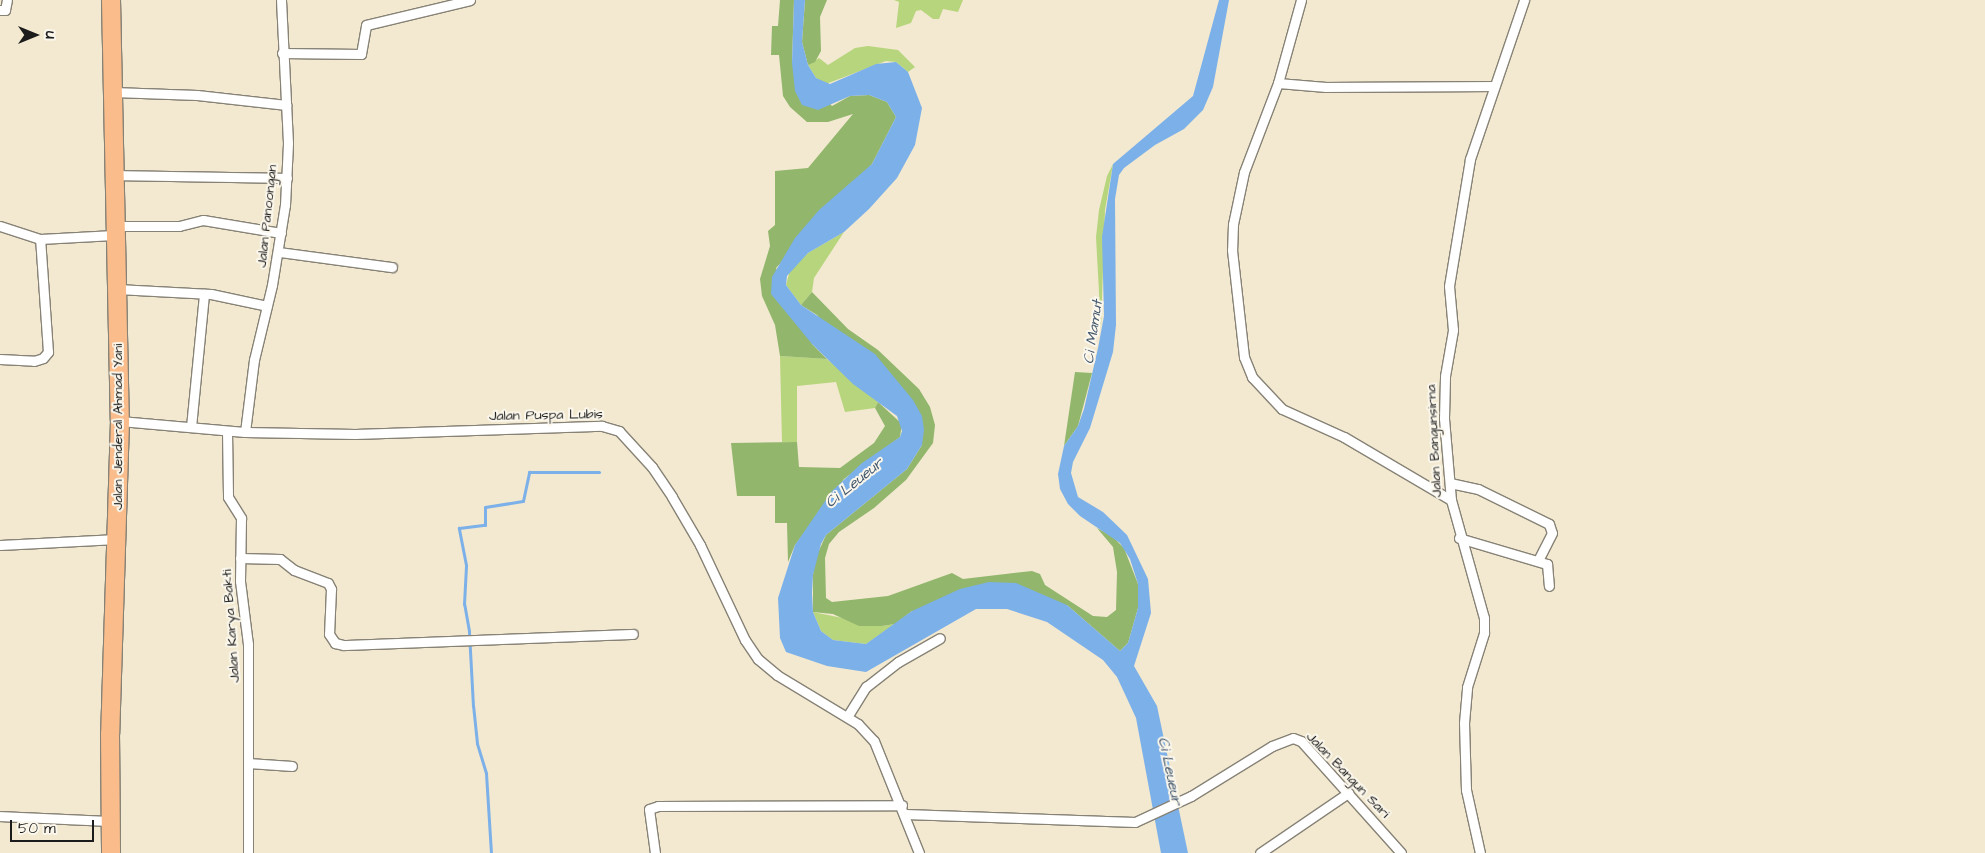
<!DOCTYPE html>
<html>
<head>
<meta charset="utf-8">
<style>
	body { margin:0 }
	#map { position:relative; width:1985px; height:853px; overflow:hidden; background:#f2e9d0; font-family:"Architects Daughter",sans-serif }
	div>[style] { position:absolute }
	.green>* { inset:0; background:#b7d57c }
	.forest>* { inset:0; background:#91b66c }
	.water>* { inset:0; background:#7cb0e9 }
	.stream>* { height:3px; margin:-1.5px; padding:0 1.5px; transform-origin:1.5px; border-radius:1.5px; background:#7cb0e9 }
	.roads { filter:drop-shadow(1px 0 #878276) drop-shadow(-1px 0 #878276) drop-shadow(0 1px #878276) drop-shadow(0 -1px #878276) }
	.street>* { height:9px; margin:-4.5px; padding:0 4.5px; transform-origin:4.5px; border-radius:4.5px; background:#fff }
	.highway>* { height:18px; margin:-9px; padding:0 9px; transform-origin:9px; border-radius:9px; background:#f9bc8a }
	span { translate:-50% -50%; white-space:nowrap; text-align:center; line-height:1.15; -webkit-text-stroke:4px #fbf7ec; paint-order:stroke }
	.street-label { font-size:14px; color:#1c1c1c }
	.water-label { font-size:15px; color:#42576e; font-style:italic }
	.north { position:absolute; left:10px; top:10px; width:50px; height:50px; -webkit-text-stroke:4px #fbf7ec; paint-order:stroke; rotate:90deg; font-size:14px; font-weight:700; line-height:20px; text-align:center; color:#1c1c1c }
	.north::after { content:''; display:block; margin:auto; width:18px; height:22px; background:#1c1c1c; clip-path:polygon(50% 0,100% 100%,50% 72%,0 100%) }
	.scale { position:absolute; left:10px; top:820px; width:84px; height:22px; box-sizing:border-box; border:2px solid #1c1c1c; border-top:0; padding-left:6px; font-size:15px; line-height:18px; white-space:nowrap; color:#1c1c1c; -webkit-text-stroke:4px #fbf7ec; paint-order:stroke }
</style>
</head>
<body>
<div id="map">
	<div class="green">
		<i style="clip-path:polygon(894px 0,963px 0,958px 12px,943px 9px,939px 19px,933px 19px,921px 10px,916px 11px,911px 23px,896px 28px,899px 2px)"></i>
		<i style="clip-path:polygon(868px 46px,898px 50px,915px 67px,908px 72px,896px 62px,886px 61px,826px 84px,816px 78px,808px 65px,819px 58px,828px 65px,855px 48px)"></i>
		<i style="clip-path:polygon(1113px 164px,1105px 210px,1101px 329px,1096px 237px,1099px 210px,1107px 176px)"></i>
		<i style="clip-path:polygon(844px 232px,814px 278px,812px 292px,801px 305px,786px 285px,790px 270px,808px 253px)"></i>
		<i style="clip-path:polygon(780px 356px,827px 359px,878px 402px,875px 408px,845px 412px,836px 382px,797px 386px,797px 442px,782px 442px)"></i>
		<i style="clip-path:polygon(813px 612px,882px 626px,895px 624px,866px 644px,833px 640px,821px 631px)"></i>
	</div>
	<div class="forest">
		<i style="clip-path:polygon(780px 0,794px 0,792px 63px,832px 106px,850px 96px,869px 95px,887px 102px,896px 117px,872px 164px,776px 268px,812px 344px,827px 359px,780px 356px,775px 325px,762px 296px,760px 279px,770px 246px,768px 231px,775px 225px,775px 171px,808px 168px,853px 114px,828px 122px,807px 122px,790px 107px,783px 96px,779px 55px,771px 55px,772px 26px,778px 26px)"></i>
		<i style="clip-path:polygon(805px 0,827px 0,820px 17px,821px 51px,815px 62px,808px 65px,802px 42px)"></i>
		<i style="clip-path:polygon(812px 292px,848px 329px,878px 350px,919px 389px,930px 407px,935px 425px,933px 443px,906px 480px,874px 508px,839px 532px,829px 544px,825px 558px,826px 598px,832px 602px,888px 596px,952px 573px,963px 579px,1032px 571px,1040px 574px,1045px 585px,1093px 616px,1107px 617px,1116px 610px,1117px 572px,1113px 547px,1097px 528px,1113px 537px,1124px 548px,1138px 584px,1138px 608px,1128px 643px,1120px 651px,1067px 605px,912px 611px,895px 624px,882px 626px,859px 626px,833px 614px,813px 612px,813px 575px,816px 557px,826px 535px,907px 469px,922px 445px,817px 315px,801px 305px)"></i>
		<i style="clip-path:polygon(1075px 372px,1092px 373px,1078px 426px,1064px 446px)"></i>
		<i style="clip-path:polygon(878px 402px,902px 424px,900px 437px,844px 479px,795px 545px,788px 562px,787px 523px,775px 523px,775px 496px,737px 496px,731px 443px,797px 442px,799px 467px,840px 468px,874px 443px,885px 426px,875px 408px)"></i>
	</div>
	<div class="water">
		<i style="clip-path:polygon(794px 0,805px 0,802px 42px,808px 65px,816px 78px,830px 84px,876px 64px,896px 62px,908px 72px,922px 108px,915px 145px,897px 178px,869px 209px,844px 232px,808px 253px,787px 276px,786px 285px,801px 305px,875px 354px,913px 400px,922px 416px,924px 430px,922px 445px,907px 469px,826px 535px,821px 544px,813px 575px,812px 593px,813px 612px,821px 631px,833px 640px,866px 644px,912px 611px,960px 589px,989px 582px,1016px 583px,1067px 605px,1120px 651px,1128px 643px,1138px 608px,1138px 584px,1130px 559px,1120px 543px,1080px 516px,1068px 504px,1060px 489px,1058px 474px,1064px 446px,1078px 426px,1084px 409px,1098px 348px,1104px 316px,1102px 237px,1113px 164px,1193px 96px,1219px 0,1229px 0,1213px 87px,1203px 110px,1184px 129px,1155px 145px,1124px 168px,1119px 175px,1115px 199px,1116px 325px,1113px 352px,1090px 428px,1073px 462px,1071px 473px,1078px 497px,1103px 512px,1127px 535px,1148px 579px,1151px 613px,1134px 666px,1157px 706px,1188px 853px,1161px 853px,1136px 718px,1117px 677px,1103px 660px,1047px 622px,1007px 609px,976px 609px,866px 672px,827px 666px,786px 652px,780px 638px,778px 598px,795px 545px,832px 491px,862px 463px,900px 437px,902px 431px,897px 416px,853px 384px,812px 344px,771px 294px,772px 277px,795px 238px,819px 210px,872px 164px,896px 117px,887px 102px,869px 95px,850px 96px,818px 110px,802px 105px,795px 91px,792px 63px)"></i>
	</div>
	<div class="stream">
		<i style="left:491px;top:853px;width:80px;rotate:-93.6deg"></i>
		<i style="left:486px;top:773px;width:31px;rotate:-107deg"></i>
		<i style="left:477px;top:743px;width:37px;rotate:-96deg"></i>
		<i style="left:473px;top:706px;width:75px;rotate:-93.1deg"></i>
		<i style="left:469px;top:631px;width:27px;rotate:-100deg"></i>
		<i style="left:464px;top:604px;width:39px;rotate:-87deg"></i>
		<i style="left:466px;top:565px;width:38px;rotate:-101deg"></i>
		<i style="left:459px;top:528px;width:26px;rotate:-7deg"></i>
		<i style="left:485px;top:525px;width:18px;rotate:-90deg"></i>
		<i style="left:485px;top:507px;width:38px;rotate:-9deg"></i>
		<i style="left:523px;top:501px;width:30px;rotate:-78deg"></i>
		<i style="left:529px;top:472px;width:70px"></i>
	</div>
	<div class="roads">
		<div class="street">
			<i style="left:1301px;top:0;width:86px;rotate:105.5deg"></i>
			<i style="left:1278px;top:83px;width:95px;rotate:110.9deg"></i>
			<i style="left:1244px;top:172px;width:53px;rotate:101.9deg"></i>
			<i style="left:1233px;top:224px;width:26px;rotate:92deg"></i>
			<i style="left:1232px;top:250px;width:108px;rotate:83.6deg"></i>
			<i style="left:1244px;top:357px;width:22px;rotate:68deg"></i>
			<i style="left:1252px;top:377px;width:44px;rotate:46.8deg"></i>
			<i style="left:1282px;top:409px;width:68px;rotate:24.3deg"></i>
			<i style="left:1344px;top:437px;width:124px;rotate:30.5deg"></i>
			<i style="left:0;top:10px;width:5px"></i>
			<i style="left:5px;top:10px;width:10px;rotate:-79deg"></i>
			<i style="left:282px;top:53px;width:79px;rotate:0.7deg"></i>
			<i style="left:361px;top:54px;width:29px;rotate:-80deg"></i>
			<i style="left:366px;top:25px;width:107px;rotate:-13.5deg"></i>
			<i style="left:1278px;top:83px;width:48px;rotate:4.8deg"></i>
			<i style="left:1326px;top:87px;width:167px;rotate:-0.3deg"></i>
			<i style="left:113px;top:92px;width:84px;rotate:2deg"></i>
			<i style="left:197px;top:95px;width:90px;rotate:6.4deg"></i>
			<i style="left:114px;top:175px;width:173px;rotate:1deg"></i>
			<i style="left:0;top:226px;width:42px;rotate:18deg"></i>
			<i style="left:114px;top:226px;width:65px"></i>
			<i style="left:179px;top:226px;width:25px;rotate:-14deg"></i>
			<i style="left:203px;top:220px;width:79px;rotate:9.5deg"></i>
			<i style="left:279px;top:252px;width:114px;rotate:7.6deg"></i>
			<i style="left:117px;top:289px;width:94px;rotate:3deg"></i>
			<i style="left:211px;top:294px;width:57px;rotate:12.1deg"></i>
			<i style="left:0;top:359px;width:34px;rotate:3deg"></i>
			<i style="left:34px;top:361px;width:9px;rotate:-18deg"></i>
			<i style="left:43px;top:358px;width:8px;rotate:-50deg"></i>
			<i style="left:48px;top:352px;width:113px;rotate:-94deg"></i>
			<i style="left:40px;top:239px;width:74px;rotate:-3.1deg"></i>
			<i style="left:120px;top:421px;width:125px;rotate:5deg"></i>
			<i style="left:245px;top:432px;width:110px;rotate:1deg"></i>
			<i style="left:355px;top:434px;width:247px;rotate:-1.9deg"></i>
			<i style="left:602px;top:426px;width:18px;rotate:16deg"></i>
			<i style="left:619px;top:431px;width:49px;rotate:47.5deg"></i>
			<i style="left:652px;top:467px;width:36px;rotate:56deg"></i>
			<i style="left:672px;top:497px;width:56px;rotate:59.7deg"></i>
			<i style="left:700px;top:545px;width:105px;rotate:64.7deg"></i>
			<i style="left:745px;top:640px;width:23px;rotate:56deg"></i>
			<i style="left:758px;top:659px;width:25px;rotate:40deg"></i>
			<i style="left:777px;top:675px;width:95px;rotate:31.2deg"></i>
			<i style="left:858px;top:724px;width:23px;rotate:47deg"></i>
			<i style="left:874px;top:741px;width:121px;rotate:68.1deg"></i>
			<i style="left:191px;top:427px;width:134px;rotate:-84.4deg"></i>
			<i style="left:227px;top:431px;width:66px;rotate:89.1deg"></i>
			<i style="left:228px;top:497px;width:25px;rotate:58deg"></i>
			<i style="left:241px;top:518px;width:63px;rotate:90.9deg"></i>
			<i style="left:240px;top:581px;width:64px;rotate:82.8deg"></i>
			<i style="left:248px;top:644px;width:209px;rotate:90deg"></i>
			<i style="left:245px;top:432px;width:73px;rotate:-82.9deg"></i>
			<i style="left:254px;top:360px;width:77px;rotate:-76.5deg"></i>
			<i style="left:272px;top:285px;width:81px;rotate:-80.8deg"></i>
			<i style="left:285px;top:205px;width:62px;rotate:-87.2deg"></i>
			<i style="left:288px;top:143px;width:143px;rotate:-92.8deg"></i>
			<i style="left:1450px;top:483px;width:29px;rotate:12deg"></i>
			<i style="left:1478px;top:489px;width:79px;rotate:26.2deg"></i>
			<i style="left:1549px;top:524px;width:9px;rotate:72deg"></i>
			<i style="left:1552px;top:533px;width:31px;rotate:117deg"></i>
			<i style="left:1459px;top:538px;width:92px;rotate:16.5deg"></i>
			<i style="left:1547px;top:564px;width:22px;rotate:85deg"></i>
			<i style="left:0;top:545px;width:117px;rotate:-2.9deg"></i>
			<i style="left:240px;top:558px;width:40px;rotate:1.4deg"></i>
			<i style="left:280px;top:559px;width:18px;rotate:38deg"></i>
			<i style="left:294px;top:570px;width:36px;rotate:21deg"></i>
			<i style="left:328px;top:583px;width:7px;rotate:63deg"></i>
			<i style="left:331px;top:589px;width:45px;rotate:92.5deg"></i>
			<i style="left:329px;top:634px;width:11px;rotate:56deg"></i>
			<i style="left:335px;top:643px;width:9px;rotate:13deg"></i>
			<i style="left:344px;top:645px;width:289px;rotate:-2.2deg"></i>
			<i style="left:847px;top:717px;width:36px;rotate:-58deg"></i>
			<i style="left:866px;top:687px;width:41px;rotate:-38deg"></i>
			<i style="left:898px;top:662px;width:48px;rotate:-29.7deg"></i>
			<i style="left:248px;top:763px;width:44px;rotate:3.9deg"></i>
			<i style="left:905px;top:814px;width:230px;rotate:2deg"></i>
			<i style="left:1135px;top:822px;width:62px;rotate:-24.9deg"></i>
			<i style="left:1191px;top:796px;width:95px;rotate:-31.7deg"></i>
			<i style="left:1272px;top:746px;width:22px;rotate:-21deg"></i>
			<i style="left:1293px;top:738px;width:9px;rotate:21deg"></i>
			<i style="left:1301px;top:741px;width:150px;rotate:48.2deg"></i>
			<i style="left:0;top:816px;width:110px;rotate:2.6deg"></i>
			<i style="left:655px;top:853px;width:44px;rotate:-97.8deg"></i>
			<i style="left:649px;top:809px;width:9px;rotate:-18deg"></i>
			<i style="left:658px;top:806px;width:244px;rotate:-0.2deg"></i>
			<i style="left:1260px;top:853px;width:107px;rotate:-34.3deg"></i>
			<i style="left:1480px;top:853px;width:65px;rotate:-102.5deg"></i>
			<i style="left:1466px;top:790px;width:67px;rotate:-91.7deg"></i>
			<i style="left:1464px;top:723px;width:36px;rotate:-85deg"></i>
			<i style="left:1467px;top:687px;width:57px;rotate:-72.5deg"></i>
			<i style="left:1484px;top:633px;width:15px;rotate:-90deg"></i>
			<i style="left:1484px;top:618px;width:123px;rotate:-105.6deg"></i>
			<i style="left:1451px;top:500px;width:82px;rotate:-94.9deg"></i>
			<i style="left:1444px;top:418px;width:42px;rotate:-88.6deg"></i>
			<i style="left:1445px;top:376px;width:47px;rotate:-80.1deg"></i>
			<i style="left:1453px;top:330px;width:44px;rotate:-95.2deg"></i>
			<i style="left:1449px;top:286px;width:129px;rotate:-80.6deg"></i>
			<i style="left:1470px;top:159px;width:168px;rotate:-71.2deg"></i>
		</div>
		<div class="highway">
			<i style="left:111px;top:0;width:421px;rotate:88.8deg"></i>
			<i style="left:120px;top:421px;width:313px;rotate:91.8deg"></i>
			<i style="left:110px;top:734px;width:119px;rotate:89.5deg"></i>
		</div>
	</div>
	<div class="street-label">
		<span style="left:267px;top:216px;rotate:-84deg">Jalan Panoongan</span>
		<span style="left:546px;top:415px;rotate:-1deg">Jalan Puspa Lubis</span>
		<span style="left:118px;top:427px;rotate:-90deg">Jalan Jenderal Ahmad Yani</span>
		<span style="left:1434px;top:441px;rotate:-93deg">Jalan Bangunsirna</span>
		<span style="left:231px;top:626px;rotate:-94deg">Jalan Karya Bakti</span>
		<span style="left:1348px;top:775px;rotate:46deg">Jalan Bangun Sari</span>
	</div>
	<div class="water-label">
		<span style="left:1093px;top:332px;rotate:-82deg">Ci Mamut</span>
		<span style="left:854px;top:483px;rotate:-39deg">Ci Leueur</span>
		<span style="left:1170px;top:771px;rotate:78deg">Ci Leueur</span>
	</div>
	<div class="north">U</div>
	<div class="scale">50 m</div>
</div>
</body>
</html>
